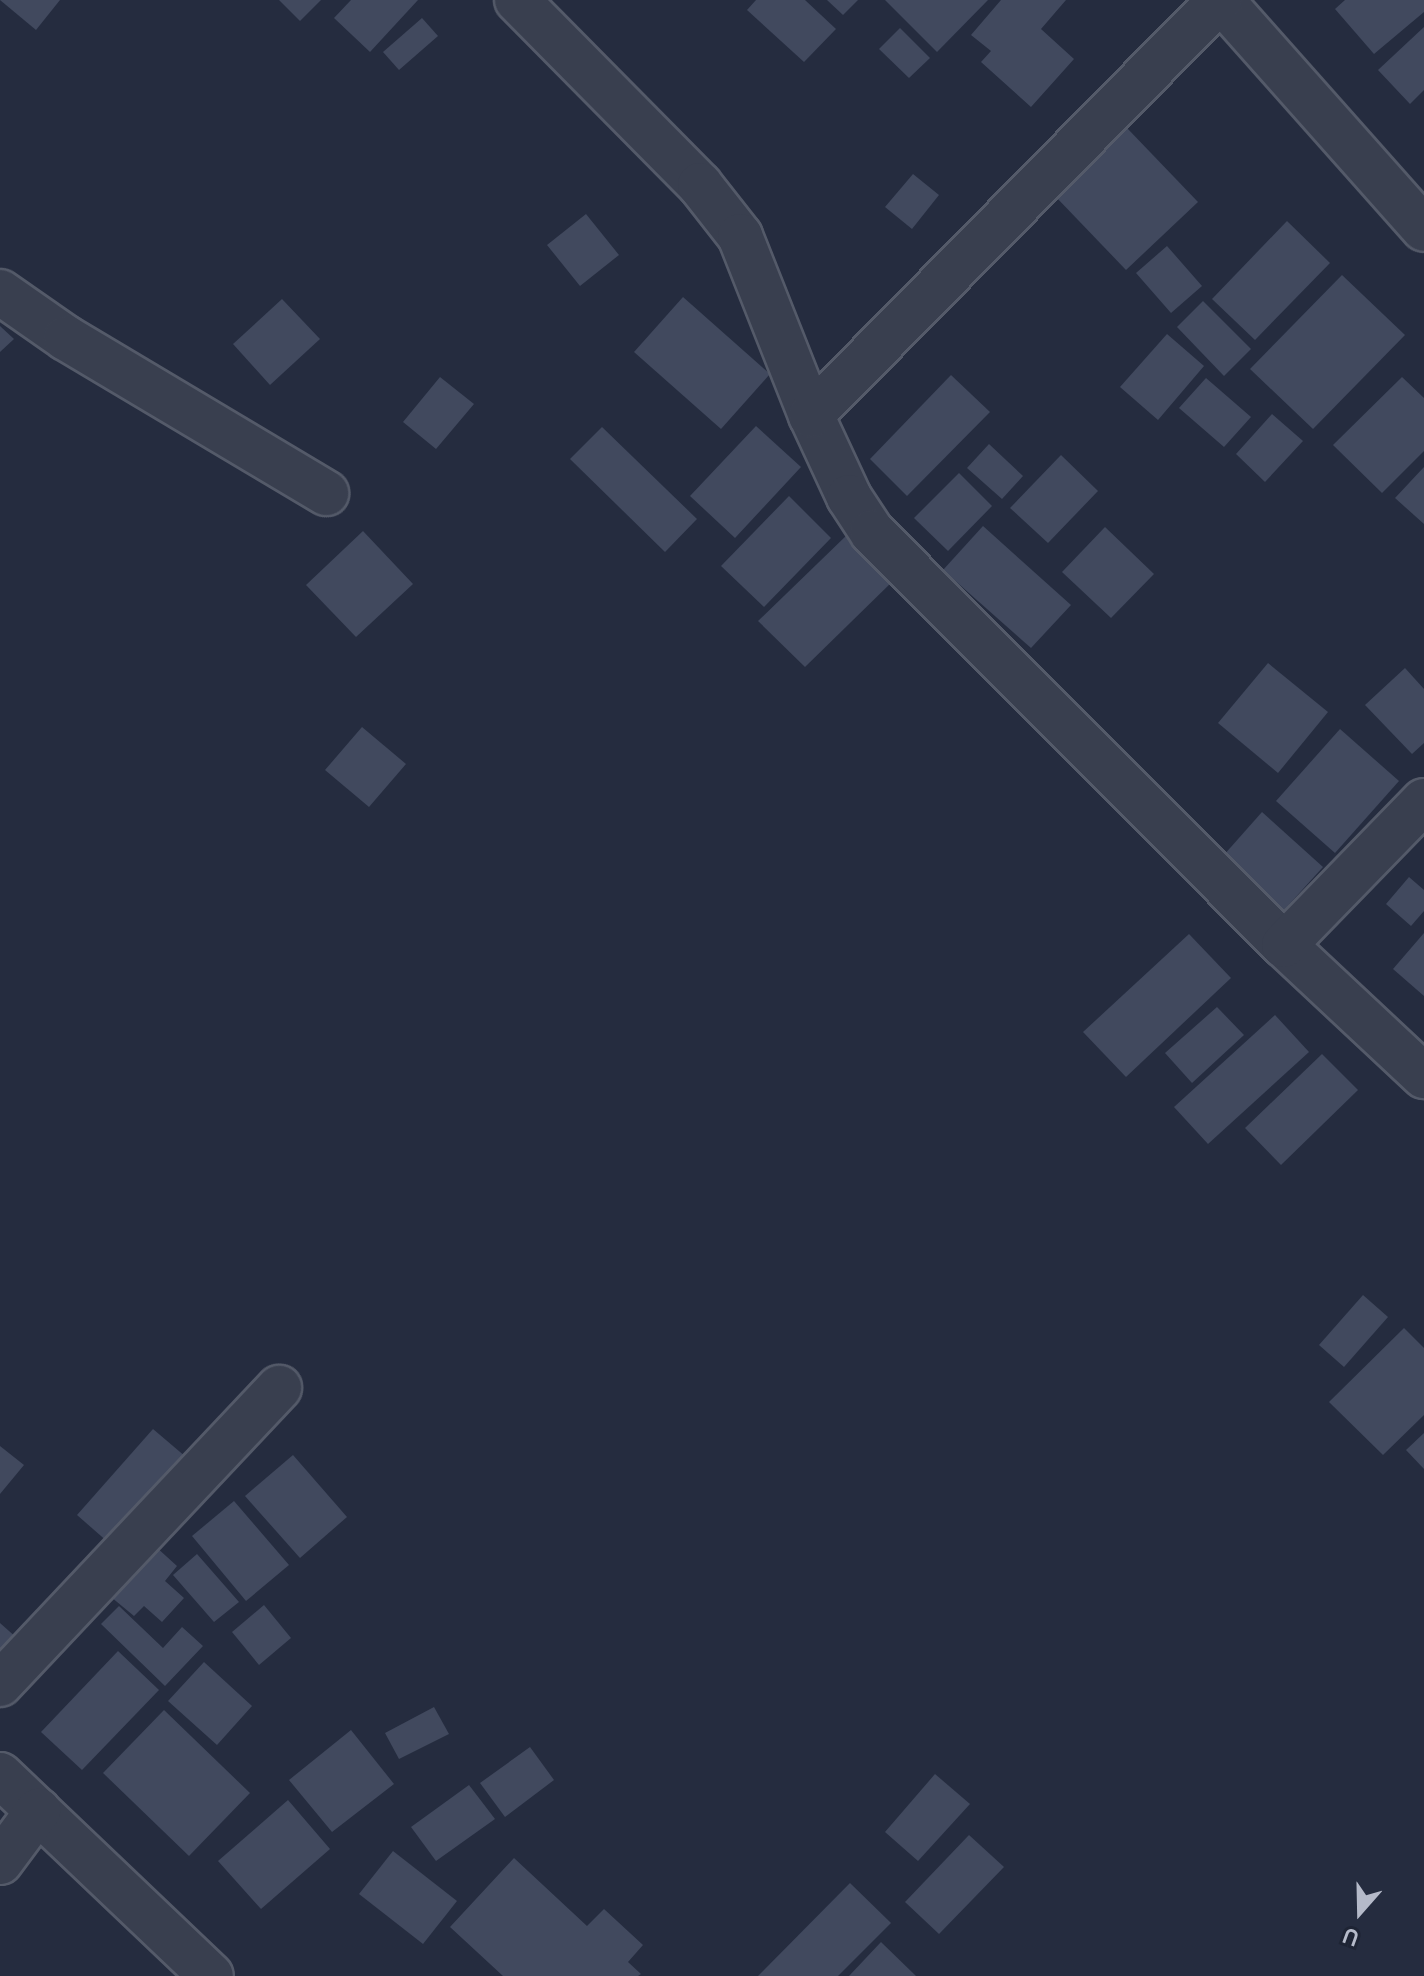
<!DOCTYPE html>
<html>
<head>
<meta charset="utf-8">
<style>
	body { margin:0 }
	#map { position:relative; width:1424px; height:1976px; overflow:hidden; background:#252c3f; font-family:Overpass,sans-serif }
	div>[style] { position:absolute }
	.building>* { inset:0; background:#41495e }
	.roads { filter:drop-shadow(2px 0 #545a69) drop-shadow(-2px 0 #545a69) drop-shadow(0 2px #545a69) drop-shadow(0 -2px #545a69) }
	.street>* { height:44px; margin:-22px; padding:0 22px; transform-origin:22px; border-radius:22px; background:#393f4f }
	span { translate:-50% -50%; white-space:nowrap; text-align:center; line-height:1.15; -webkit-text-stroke:8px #1e2434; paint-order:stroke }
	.north { position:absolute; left:1320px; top:1872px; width:80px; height:80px; -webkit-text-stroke:6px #1e2434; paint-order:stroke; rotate:200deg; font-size:22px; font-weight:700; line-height:32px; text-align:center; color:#b5bac9 }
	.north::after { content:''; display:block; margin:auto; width:28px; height:36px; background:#b5bac9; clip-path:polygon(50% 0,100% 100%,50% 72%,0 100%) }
</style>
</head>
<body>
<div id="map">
	<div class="building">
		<i style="clip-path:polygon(0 0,60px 0,36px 30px)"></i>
		<i style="clip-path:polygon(279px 0,321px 0,300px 21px)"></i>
		<i style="clip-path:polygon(351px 0,418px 0,370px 52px,334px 18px)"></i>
		<i style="clip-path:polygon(756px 0,805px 0,836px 29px,804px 62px,747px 10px)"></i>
		<i style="clip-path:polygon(827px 0,858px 0,843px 15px)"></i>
		<i style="clip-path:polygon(885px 0,988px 0,937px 52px)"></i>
		<i style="clip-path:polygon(1001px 0,1066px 0,1041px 29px,1074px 59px,1031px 107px,981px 62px,991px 51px,971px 35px)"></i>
		<i style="clip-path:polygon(1345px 0,1424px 0,1424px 12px,1374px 54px,1335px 9px)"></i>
		<i style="clip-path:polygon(422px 18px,438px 36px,399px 70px,383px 52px)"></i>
		<i style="clip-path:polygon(1424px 27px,1424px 90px,1410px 104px,1378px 70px)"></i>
		<i style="clip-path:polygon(900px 28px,930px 58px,909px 78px,879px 49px)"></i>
		<i style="clip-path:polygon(1127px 128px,1198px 202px,1126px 270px,1055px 196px)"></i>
		<i style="clip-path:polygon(913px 174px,939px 195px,912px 229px,885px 207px)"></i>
		<i style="clip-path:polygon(586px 214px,619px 255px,580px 286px,547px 245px)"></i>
		<i style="clip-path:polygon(1287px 221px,1330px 263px,1255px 340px,1212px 299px)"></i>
		<i style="clip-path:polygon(1167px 246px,1202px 286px,1171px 313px,1136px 273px)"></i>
		<i style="clip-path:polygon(1342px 275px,1405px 335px,1313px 429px,1250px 369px)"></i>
		<i style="clip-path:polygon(683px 297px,770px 374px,721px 429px,634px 352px)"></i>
		<i style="clip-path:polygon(282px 299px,320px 339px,270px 385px,233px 344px)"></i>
		<i style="clip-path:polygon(1203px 301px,1251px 349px,1224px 376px,1177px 327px)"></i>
		<i style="clip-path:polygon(0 326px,14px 339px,0 352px)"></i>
		<i style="clip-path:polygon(1167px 334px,1204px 366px,1158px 420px,1120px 387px)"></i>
		<i style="clip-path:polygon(951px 375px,990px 412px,907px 496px,870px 459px)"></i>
		<i style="clip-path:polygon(440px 377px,474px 404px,436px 449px,403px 422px)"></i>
		<i style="clip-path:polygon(1402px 377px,1424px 398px,1424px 451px,1382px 493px,1333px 445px)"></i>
		<i style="clip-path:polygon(1206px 378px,1251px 417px,1224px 447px,1179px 408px)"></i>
		<i style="clip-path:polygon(1272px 414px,1303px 441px,1265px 482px,1236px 454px)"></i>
		<i style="clip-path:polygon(756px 426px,801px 467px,735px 538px,690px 496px)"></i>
		<i style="clip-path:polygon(602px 427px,697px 519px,665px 552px,570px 459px)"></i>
		<i style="clip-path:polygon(989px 444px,1023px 476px,1002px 499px,967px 468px)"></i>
		<i style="clip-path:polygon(1061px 455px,1098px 491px,1048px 543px,1010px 508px)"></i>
		<i style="clip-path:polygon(1424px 467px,1424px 524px,1395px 498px)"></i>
		<i style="clip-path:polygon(959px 473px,992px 506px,948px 551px,914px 518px)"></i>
		<i style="clip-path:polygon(789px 496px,831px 538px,764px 607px,721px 566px)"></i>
		<i style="clip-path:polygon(983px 526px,1071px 605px,1031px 648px,943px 570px)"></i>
		<i style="clip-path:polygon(1105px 527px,1154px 574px,1111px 618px,1062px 572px)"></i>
		<i style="clip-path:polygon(363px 531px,413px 584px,356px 637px,306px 585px)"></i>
		<i style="clip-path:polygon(849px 533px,894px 580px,805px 667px,758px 621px)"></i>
		<i style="clip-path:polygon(1268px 663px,1328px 712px,1278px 773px,1218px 723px)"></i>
		<i style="clip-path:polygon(1405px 668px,1424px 689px,1424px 743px,1412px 754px,1365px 705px)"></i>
		<i style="clip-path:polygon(362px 727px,406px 764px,369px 807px,325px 770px)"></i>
		<i style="clip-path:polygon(1340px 729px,1399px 781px,1335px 853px,1276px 801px)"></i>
		<i style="clip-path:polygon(1262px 812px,1323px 867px,1284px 910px,1223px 856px)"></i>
		<i style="clip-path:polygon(1409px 877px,1424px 890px,1424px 911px,1411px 926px,1386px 904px)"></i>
		<i style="clip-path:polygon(1424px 933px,1424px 996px,1393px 969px)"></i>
		<i style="clip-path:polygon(1189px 934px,1231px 978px,1126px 1077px,1083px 1032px)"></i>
		<i style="clip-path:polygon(1217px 1007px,1244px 1035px,1192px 1083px,1165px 1053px)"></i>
		<i style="clip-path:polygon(1275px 1015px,1309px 1052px,1208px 1144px,1174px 1107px)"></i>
		<i style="clip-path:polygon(1322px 1054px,1358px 1090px,1281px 1165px,1245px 1128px)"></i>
		<i style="clip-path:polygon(1363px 1295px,1388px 1317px,1344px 1367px,1319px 1345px)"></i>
		<i style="clip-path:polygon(1404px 1328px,1424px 1348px,1424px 1415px,1383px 1455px,1329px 1402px)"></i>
		<i style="clip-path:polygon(153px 1429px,193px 1463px,117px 1550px,77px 1515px)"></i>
		<i style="clip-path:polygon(1424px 1433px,1424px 1469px,1406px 1450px)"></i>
		<i style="clip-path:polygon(0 1446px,24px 1465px,0 1494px)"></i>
		<i style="clip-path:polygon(293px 1455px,347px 1517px,300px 1558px,245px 1496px)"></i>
		<i style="clip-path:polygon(234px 1501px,289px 1565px,246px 1601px,192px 1536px)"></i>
		<i style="clip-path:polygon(155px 1546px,177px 1566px,165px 1581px,184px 1598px,162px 1622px,144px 1606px,134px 1616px,111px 1597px)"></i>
		<i style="clip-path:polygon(197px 1554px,239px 1602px,214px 1622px,173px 1575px)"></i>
		<i style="clip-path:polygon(264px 1605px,291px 1638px,259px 1665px,232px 1632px)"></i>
		<i style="clip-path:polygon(119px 1606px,163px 1648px,182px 1627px,203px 1646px,165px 1686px,101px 1624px)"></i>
		<i style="clip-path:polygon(0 1623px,27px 1647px,0 1676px)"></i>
		<i style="clip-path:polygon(118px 1651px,159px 1690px,82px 1770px,41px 1732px)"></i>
		<i style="clip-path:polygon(204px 1662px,252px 1706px,217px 1745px,168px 1701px)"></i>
		<i style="clip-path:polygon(434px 1707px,449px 1734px,399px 1759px,385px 1733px)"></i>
		<i style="clip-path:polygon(164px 1710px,250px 1793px,189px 1856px,103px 1773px)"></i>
		<i style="clip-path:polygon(351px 1730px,394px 1784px,332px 1832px,289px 1780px)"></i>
		<i style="clip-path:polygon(530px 1747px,554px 1780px,505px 1817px,480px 1783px)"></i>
		<i style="clip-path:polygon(935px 1774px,970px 1804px,918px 1861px,885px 1832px)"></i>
		<i style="clip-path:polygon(469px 1785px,495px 1819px,436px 1861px,411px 1827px)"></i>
		<i style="clip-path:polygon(288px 1800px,330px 1849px,261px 1909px,218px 1861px)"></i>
		<i style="clip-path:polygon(969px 1835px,1004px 1867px,939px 1934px,905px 1902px)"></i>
		<i style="clip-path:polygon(393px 1851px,457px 1901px,423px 1944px,359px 1894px)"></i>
		<i style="clip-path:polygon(514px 1858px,587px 1926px,604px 1909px,643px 1945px,628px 1962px,641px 1974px,638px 1976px,503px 1976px,450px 1927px)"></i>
		<i style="clip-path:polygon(850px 1883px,891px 1923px,838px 1976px,758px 1976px)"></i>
		<i style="clip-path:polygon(881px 1942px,916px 1976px,849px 1976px)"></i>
	</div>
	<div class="roads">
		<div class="street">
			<i style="left:517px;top:0;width:260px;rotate:45.3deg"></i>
			<i style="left:700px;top:185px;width:65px;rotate:51.9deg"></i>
			<i style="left:740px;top:236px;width:193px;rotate:68.4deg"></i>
			<i style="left:811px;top:415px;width:90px;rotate:65.1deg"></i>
			<i style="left:849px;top:497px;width:42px;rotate:56.7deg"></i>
			<i style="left:872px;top:532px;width:583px;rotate:45.07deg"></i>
			<i style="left:1284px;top:945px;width:192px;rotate:43.1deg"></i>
			<i style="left:1221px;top:0;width:306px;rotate:48.4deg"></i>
			<i style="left:0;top:292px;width:80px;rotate:34.9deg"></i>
			<i style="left:66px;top:338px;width:303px;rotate:30.8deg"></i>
			<i style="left:811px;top:415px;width:583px;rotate:-45.42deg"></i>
			<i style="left:1284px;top:945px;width:201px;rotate:-45.8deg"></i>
			<i style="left:0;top:1684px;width:407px;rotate:-46.7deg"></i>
			<i style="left:0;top:1775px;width:291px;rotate:43.6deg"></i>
			<i style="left:0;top:1862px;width:64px;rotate:-53.3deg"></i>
		</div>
	</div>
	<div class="north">U</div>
</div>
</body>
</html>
